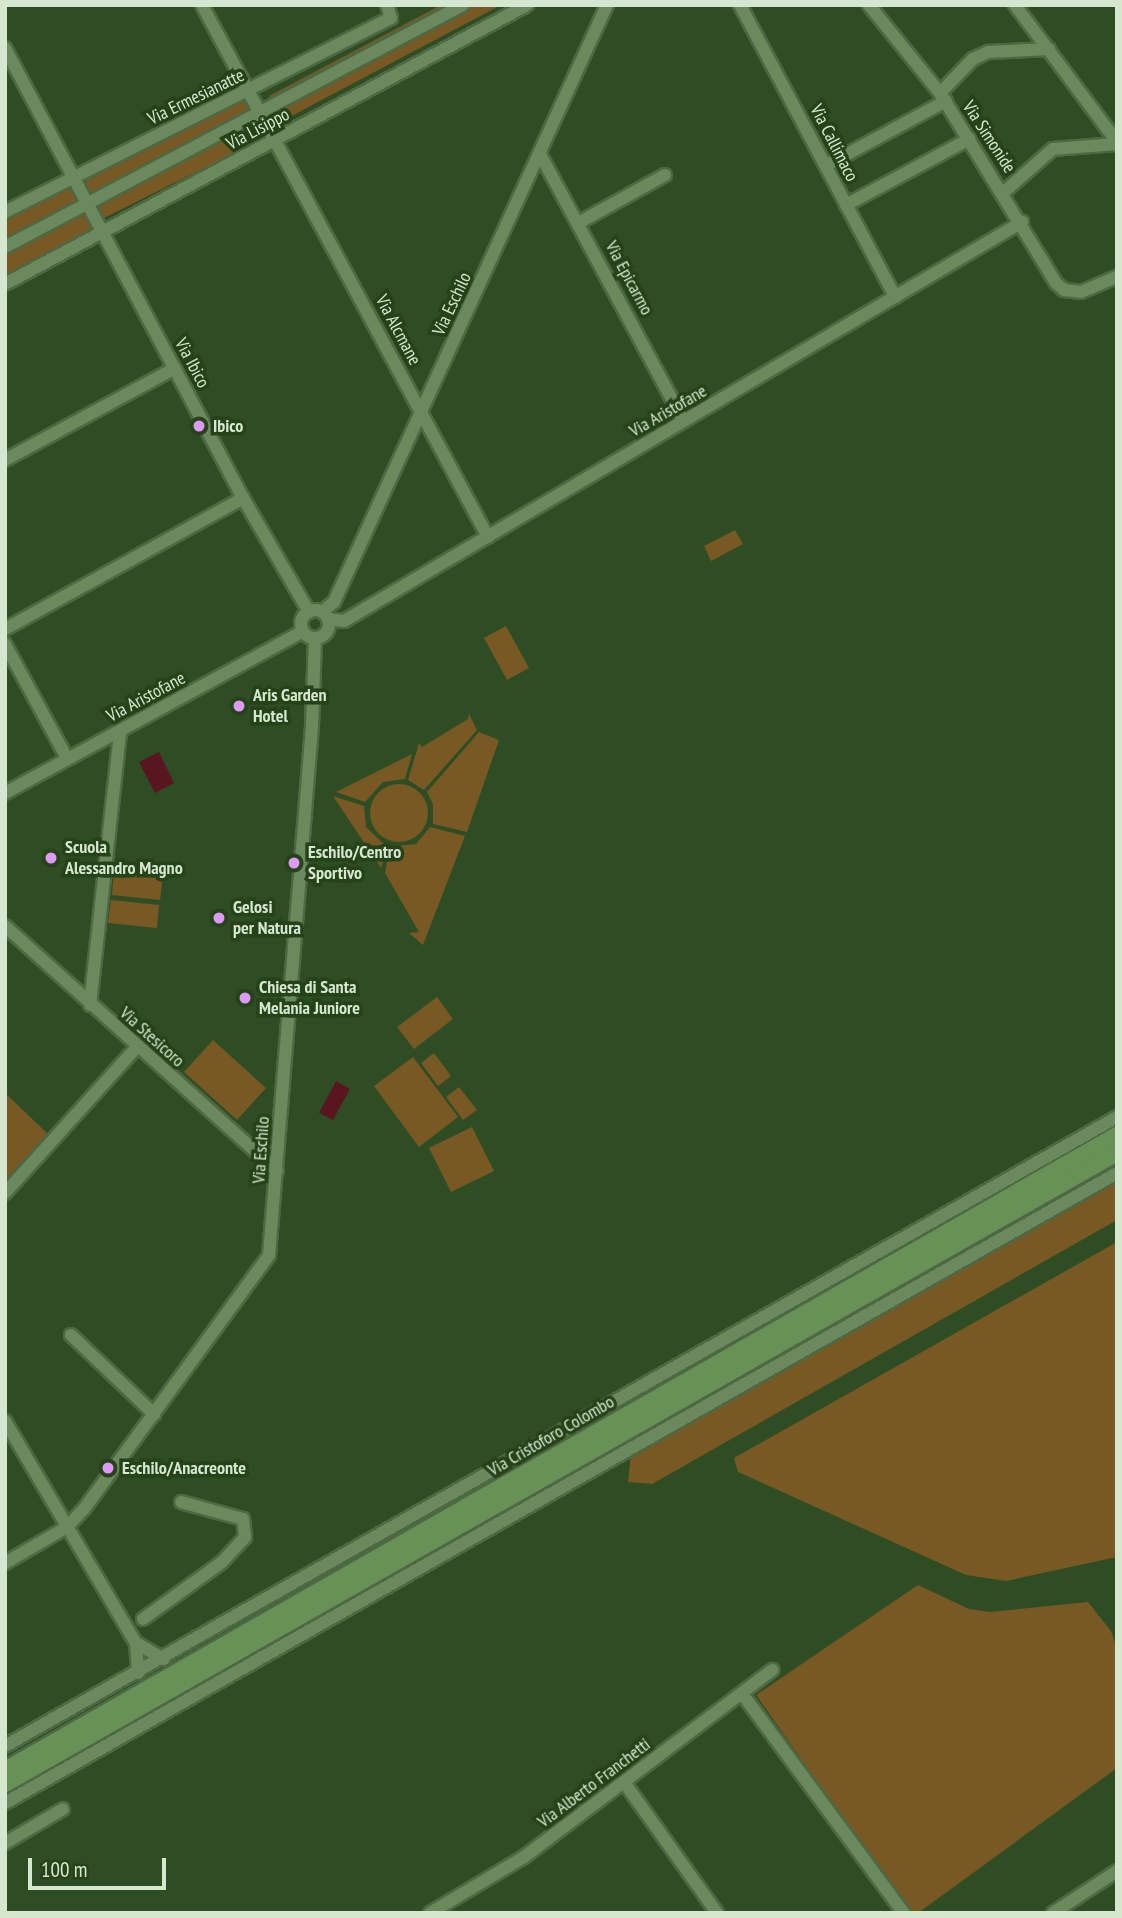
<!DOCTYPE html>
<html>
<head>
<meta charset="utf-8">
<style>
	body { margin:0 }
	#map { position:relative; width:1122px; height:1918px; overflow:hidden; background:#2f4d24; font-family:"PT Sans Narrow",sans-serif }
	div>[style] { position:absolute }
	.green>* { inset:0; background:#785823 }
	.round { border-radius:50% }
	.water>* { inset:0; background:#58161f }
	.roads { filter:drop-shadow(2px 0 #4f6844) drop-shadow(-2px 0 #4f6844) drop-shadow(0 2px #4f6844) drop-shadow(0 -2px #4f6844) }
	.minor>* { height:12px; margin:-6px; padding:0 6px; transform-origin:6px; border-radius:6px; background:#6a8a5e }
	.minor>.ring { margin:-6px; padding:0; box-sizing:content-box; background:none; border:12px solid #6a8a5e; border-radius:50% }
	.major>* { height:16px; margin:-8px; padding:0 8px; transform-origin:8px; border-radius:8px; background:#679156 }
	.dots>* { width:19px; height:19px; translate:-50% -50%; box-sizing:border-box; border:4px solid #254219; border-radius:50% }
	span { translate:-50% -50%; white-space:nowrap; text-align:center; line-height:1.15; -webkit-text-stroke:7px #254219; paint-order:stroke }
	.street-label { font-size:18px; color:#d5e7cf }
	.poi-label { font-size:18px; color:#d5e7cf; font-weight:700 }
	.left { translate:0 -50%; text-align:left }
	.frame { position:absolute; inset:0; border:7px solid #d5e7cf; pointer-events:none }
	.scale { position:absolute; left:28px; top:1858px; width:138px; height:32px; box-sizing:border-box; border:4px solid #d5e7cf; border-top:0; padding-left:9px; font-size:21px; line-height:24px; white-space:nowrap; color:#d5e7cf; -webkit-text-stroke:5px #254219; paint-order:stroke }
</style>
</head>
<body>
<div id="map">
	<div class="green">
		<i style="clip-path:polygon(441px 5px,501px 5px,282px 121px,269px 96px)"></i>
		<i style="clip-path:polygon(246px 96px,266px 137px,104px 218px,83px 177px)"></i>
		<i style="clip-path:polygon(69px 183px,93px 228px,5px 275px,5px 217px)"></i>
		<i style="clip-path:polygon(735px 530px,743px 544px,711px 561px,704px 546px)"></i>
		<i style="clip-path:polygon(506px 626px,529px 668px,507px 680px,484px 638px)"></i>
		<i style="clip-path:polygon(469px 714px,477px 730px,424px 790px,408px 780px,419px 743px,422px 747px,468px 719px)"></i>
		<i style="clip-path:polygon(479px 732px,499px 740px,467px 832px,433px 824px,433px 804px,427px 792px)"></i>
		<i style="clip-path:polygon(412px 754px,405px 779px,383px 782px,365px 802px,336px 792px)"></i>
		<i class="round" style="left:370px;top:784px;width:58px;height:58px"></i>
		<i style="clip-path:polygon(333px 796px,364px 806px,366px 827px,387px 847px,381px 868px)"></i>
		<i style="clip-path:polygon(430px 827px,465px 836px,423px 945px,409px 933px,419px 932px,385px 873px,390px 847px,416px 844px)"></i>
		<i style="clip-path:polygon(114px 869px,163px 875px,160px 900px,112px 895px)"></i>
		<i style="clip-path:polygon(111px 900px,159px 905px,157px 928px,108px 923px)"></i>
		<i style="clip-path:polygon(437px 997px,453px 1019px,414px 1049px,397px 1027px)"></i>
		<i style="clip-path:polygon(213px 1040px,266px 1088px,237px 1120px,184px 1072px)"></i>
		<i style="clip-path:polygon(434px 1053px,451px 1076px,438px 1086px,421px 1063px)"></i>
		<i style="clip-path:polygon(413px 1057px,458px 1117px,419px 1147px,374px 1086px)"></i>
		<i style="clip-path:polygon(459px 1087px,477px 1110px,463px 1120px,446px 1097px)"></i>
		<i style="clip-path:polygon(5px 1093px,48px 1134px,5px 1180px)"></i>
		<i style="clip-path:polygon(472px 1127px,494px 1171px,451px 1192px,429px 1148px)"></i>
		<i style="clip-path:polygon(1117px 1179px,1117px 1220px,652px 1484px,628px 1482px,631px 1454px)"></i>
		<i style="clip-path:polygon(1117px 1242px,1117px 1557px,1006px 1581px,966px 1575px,738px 1472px,734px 1458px)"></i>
		<i style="clip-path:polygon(918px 1585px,969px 1609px,990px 1612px,1088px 1602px,1111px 1631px,1117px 1649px,1117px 1768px,918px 1913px,910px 1913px,756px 1695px)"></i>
	</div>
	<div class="water">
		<i style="clip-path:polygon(159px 752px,174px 783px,155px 793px,139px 762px)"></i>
		<i style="clip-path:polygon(336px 1081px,350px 1089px,333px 1120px,319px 1113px)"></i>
	</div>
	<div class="roads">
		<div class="minor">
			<i style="left:202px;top:5px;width:604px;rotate:61.74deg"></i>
			<i style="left:740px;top:5px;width:331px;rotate:62deg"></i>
			<i style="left:869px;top:5px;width:113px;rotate:51.1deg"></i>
			<i style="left:940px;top:93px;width:223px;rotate:58.6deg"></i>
			<i style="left:1056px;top:283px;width:11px;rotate:41deg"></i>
			<i style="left:1064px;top:290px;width:17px;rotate:7deg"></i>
			<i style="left:1081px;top:292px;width:39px;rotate:-23deg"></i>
			<i style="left:1015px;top:5px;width:171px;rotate:53.3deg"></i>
			<i style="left:5px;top:48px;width:509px;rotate:62.13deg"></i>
			<i style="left:243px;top:498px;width:132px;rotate:59.9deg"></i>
			<i style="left:940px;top:93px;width:47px;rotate:-45.9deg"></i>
			<i style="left:973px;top:59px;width:17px;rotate:-25deg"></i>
			<i style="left:988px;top:52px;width:61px;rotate:-2.8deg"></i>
			<i style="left:540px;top:154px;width:303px;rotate:61.7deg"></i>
			<i style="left:827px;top:165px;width:135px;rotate:-28.3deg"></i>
			<i style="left:1004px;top:192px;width:65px;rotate:-41.3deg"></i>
			<i style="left:1053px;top:149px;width:64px;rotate:-4.5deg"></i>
			<i style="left:846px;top:205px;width:140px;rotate:-28.2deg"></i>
			<i style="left:5px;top:212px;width:432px;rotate:-26.7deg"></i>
			<i style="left:391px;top:18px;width:14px;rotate:-107deg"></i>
			<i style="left:580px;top:222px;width:97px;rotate:-28.9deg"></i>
			<i style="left:5px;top:247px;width:518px;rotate:-27.85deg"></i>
			<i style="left:5px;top:284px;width:592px;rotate:-28.12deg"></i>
			<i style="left:5px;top:460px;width:193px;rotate:-28.4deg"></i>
			<i class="ring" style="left:301px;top:610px;width:16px;height:16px"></i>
			<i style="left:322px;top:612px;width:16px;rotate:-40deg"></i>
			<i style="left:334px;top:602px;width:656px;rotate:-65.43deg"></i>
			<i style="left:328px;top:619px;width:16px;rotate:7deg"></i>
			<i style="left:344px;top:621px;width:787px;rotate:-30.48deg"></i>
			<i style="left:5px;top:629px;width:272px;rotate:-28.8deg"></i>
			<i style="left:5px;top:644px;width:130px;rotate:61.5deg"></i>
			<i style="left:5px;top:793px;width:339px;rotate:-28.5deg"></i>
			<i style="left:5px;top:926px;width:366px;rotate:42deg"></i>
			<i style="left:90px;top:1005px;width:275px;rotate:-83.7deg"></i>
			<i style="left:5px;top:1193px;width:197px;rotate:-47.9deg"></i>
			<i style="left:71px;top:1335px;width:115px;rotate:43.6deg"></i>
			<i style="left:5px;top:1421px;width:258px;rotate:59.5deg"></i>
			<i style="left:136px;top:1643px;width:30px;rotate:86deg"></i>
			<i style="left:5px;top:1563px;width:72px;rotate:-30.1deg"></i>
			<i style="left:67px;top:1527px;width:25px;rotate:-47deg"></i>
			<i style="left:84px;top:1509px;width:314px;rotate:-53.9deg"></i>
			<i style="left:269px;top:1255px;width:531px;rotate:-85.35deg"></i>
			<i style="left:312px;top:726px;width:88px;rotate:-88deg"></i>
			<i style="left:143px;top:1619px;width:97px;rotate:-35.8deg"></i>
			<i style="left:222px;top:1562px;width:34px;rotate:-47deg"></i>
			<i style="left:245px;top:1537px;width:18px;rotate:-96deg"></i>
			<i style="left:243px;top:1519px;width:64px;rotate:-164.7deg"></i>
			<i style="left:136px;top:1643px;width:32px;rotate:30deg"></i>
			<i style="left:743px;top:1695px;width:271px;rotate:53.6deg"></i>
			<i style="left:5px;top:1746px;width:1278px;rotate:-29.49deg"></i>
			<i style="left:624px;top:1782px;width:161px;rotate:54.6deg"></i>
			<i style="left:5px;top:1803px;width:1278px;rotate:-29.53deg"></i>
			<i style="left:5px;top:1843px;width:67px;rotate:-30.4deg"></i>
			<i style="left:430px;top:1913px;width:109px;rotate:-30.8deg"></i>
			<i style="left:524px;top:1857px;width:311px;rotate:-37deg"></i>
			<i style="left:1053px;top:1913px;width:77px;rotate:-33.3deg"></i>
		</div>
		<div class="major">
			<i style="left:5px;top:1770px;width:1281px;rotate:-29.73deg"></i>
			<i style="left:5px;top:1784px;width:1279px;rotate:-29.57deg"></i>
		</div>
	</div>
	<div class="dots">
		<i style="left:199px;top:426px;background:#dd99f4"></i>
		<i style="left:239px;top:706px;background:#dd99f4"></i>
		<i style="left:51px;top:858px;background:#dd99f4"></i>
		<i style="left:294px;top:863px;background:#dd99f4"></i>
		<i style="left:219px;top:918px;background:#dd99f4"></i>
		<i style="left:245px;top:998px;background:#dd99f4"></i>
		<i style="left:108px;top:1468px;background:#dd99f4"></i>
	</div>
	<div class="street-label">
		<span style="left:196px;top:97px;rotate:-26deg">Via Ermesianatte</span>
		<span style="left:258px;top:129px;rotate:-28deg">Via Lisippo</span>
		<span style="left:989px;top:137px;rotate:57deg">Via Simonide</span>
		<span style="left:834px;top:143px;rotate:63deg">Via Callimaco</span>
		<span style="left:629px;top:278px;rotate:62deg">Via Epicarmo</span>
		<span style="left:452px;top:304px;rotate:-65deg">Via Eschilo</span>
		<span style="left:398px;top:330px;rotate:62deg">Via Alcmane</span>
		<span style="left:192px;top:363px;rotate:62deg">Via Ibico</span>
		<span style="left:668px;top:411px;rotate:-30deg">Via Aristofane</span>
		<span style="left:146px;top:697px;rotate:-28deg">Via Aristofane</span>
		<span style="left:152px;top:1037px;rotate:42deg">Via Stesicoro</span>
		<span style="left:261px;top:1150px;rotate:-86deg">Via Eschilo</span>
		<span style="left:551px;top:1436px;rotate:-30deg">Via Cristoforo Colombo</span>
		<span style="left:594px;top:1783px;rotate:-37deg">Via Alberto Franchetti</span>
	</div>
	<div class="poi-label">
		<span class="left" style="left:213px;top:426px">Ibico</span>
		<span class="left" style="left:253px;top:706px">Aris Garden<br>Hotel</span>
		<span class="left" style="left:65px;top:858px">Scuola<br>Alessandro Magno</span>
		<span class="left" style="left:308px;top:863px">Eschilo/Centro<br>Sportivo</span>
		<span class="left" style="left:233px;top:918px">Gelosi<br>per Natura</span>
		<span class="left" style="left:259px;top:998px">Chiesa di Santa<br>Melania Juniore</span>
		<span class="left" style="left:122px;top:1468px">Eschilo/Anacreonte</span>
	</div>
	<div class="frame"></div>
	<div class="scale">100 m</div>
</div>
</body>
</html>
